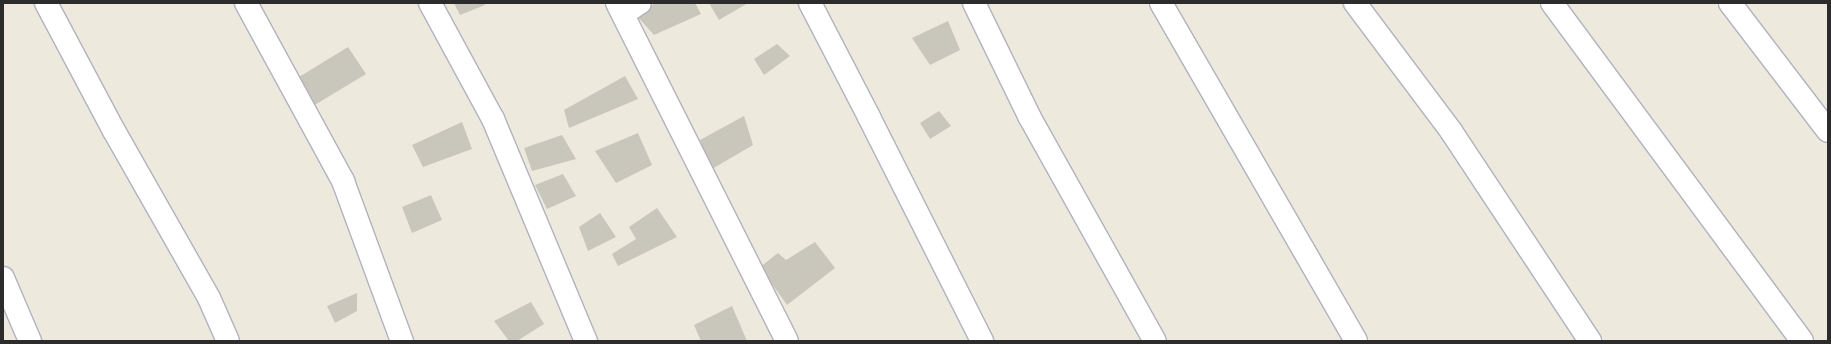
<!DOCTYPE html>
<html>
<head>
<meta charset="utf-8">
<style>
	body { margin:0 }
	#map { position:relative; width:1831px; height:344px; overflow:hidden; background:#eee9dd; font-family:"Archivo Narrow",sans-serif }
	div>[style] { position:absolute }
	.building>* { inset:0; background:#c9c7bc }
	.roads { filter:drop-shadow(1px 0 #b1b2c0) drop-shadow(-1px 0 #b1b2c0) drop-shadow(0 1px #b1b2c0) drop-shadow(0 -1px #b1b2c0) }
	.minor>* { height:22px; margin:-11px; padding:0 11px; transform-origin:11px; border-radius:11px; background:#fff }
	span { translate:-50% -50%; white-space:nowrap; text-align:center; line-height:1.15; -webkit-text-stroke:4px #fff; paint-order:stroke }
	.frame { position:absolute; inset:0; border:4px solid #2c2c2c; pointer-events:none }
</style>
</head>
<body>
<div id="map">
	<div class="building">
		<i style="clip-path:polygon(454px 3px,484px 3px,485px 5px,460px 15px)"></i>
		<i style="clip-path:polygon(656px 3px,695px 3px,701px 14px,654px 35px,635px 14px)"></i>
		<i style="clip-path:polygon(709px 3px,748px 3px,719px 20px)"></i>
		<i style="clip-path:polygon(948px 21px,960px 50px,930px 65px,912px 38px)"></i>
		<i style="clip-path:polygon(777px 44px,790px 56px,764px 75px,754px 59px)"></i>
		<i style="clip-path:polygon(348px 47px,366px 74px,313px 106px,299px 77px)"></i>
		<i style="clip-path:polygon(625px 76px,638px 99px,569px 128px,564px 110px)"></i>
		<i style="clip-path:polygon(939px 111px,951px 126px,930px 139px,920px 123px)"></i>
		<i style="clip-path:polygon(744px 116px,753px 145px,712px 169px,700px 140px)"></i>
		<i style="clip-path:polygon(462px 122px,472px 149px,423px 167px,412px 145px)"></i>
		<i style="clip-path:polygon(638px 133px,652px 165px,616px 183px,595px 151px)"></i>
		<i style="clip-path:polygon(562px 135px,576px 159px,532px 171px,524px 148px)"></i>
		<i style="clip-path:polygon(563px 174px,576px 196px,547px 209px,535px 185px)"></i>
		<i style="clip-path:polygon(431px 195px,442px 220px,412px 233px,402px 207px)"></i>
		<i style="clip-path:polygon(657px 208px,677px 237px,618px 266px,612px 254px,636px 239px,629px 227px)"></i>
		<i style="clip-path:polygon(600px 213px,616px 237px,588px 251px,579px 227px)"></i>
		<i style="clip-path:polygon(815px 242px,835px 268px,787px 305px,760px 267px,778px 253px,786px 260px)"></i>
		<i style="clip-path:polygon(357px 293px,357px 311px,335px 323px,327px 306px)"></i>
		<i style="clip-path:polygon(531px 302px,544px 324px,517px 341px,509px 341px,494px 321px)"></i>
		<i style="clip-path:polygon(732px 306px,747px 341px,701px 341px,694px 325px)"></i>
	</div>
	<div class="roads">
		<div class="minor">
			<i style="left:46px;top:3px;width:143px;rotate:62deg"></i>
			<i style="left:113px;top:129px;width:194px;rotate:60.4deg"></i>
			<i style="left:209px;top:298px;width:47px;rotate:66.2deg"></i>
			<i style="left:246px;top:3px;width:203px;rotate:61.4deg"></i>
			<i style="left:343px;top:181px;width:171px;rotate:69.8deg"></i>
			<i style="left:430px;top:3px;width:132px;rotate:61.5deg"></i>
			<i style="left:493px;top:119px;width:241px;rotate:67.3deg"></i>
			<i style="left:617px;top:3px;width:378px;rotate:63.3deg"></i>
			<i style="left:810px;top:3px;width:128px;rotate:62.6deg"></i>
			<i style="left:869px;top:117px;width:251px;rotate:63.2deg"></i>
			<i style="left:974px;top:3px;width:126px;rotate:64deg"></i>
			<i style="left:1029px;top:116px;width:258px;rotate:60.8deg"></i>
			<i style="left:1161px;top:3px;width:390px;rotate:60deg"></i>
			<i style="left:1355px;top:3px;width:160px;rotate:53.1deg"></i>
			<i style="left:1451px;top:131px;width:252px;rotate:56.5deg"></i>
			<i style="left:1552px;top:3px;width:420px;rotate:53.5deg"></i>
			<i style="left:1730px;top:3px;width:161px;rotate:52.6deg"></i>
			<i style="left:623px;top:14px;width:20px;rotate:-33deg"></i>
			<i style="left:3px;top:278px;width:69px;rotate:66.8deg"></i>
		</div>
	</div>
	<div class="frame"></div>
</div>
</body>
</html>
